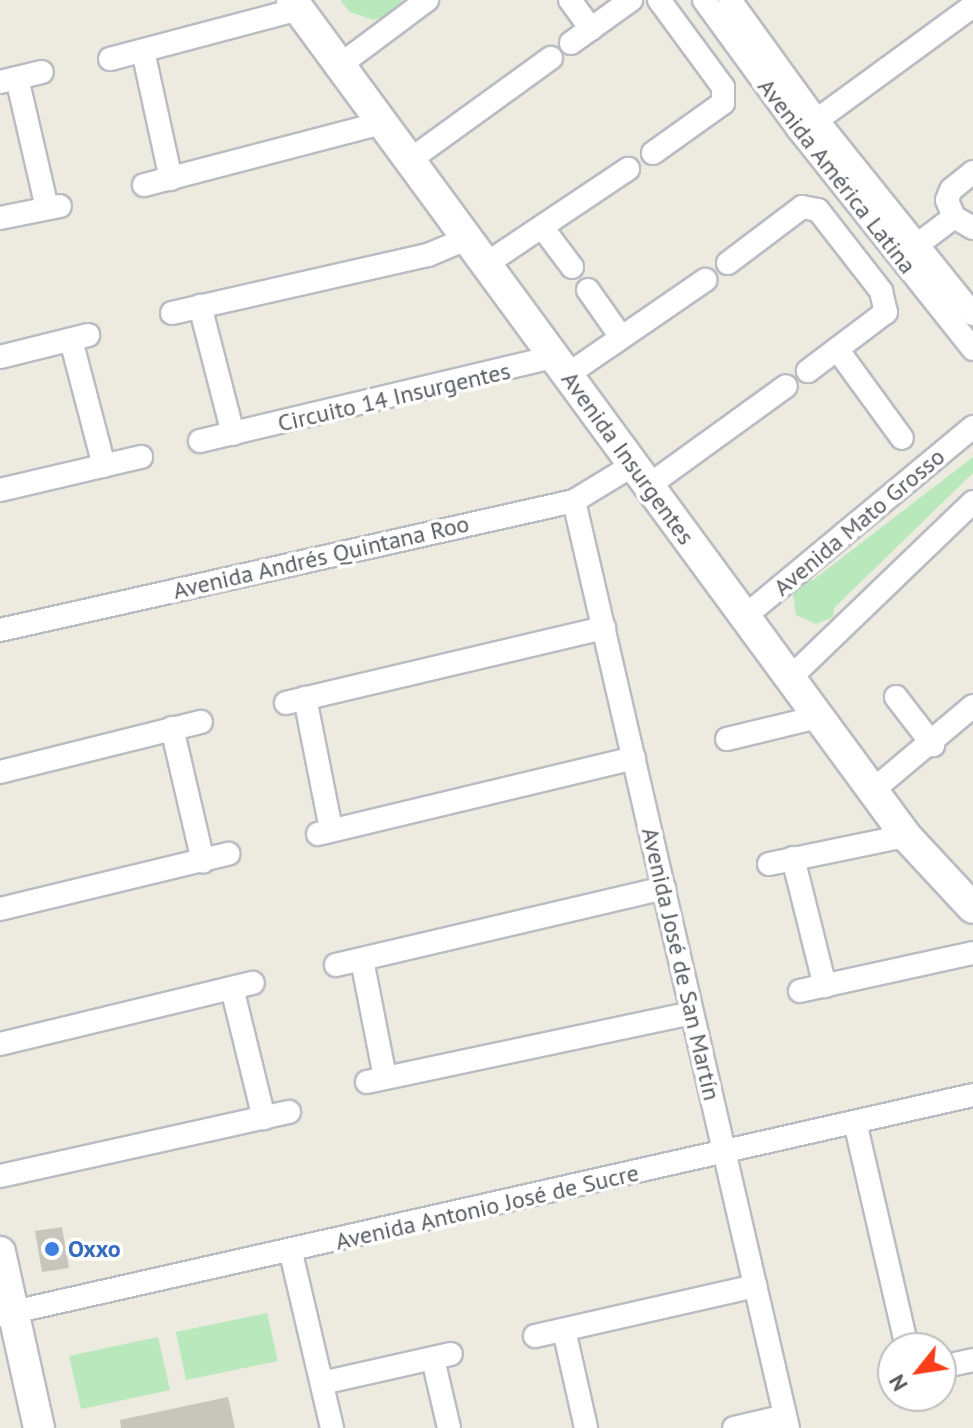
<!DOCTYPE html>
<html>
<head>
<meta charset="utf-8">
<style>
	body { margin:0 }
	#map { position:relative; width:973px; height:1428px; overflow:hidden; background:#edebdf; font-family:"PT Sans",sans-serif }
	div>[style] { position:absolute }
	.green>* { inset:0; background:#b8e8bc }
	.building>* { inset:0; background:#c8c5bc }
	.roads { filter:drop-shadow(2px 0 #babcc3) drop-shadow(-2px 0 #babcc3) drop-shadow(0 2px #babcc3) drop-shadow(0 -2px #babcc3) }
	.minor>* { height:22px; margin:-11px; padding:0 11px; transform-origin:11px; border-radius:11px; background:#fff }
	.secondary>* { height:30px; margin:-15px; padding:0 15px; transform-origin:15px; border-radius:15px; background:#fff }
	.dots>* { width:22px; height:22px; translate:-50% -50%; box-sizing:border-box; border:4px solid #fff; border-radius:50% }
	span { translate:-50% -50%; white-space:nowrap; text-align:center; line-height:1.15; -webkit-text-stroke:7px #fff; paint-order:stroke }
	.street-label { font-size:24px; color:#585c62 }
	.shop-label { font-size:24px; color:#366cbe; font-weight:700 }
	.left { translate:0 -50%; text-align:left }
	.north { position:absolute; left:877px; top:1332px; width:80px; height:80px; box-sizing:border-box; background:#fff; border:2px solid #bcbec0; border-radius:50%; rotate:240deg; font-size:22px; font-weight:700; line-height:32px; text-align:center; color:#585c62 }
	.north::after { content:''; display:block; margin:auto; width:28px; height:36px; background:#f93e19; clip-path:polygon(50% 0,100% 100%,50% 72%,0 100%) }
</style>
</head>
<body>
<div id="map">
	<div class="green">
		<i style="clip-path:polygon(340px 0,402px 0,398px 13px,373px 20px,350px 12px)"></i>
		<i style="clip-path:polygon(973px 457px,973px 473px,834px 608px,833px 617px,816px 624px,796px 615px,793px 593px,801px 580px,813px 580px)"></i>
		<i style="clip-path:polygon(267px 1313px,278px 1361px,186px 1380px,176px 1332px)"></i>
		<i style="clip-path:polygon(158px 1337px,170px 1390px,81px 1409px,69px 1356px)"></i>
	</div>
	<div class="building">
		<i style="clip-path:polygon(62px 1227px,69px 1268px,42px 1272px,35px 1231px)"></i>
		<i style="clip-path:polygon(228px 1397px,235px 1428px,121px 1428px,120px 1420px)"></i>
	</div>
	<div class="roads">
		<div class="minor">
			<i style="left:570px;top:0;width:36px;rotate:54deg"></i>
			<i style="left:704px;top:0;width:160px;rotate:53.9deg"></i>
			<i style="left:798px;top:129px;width:281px;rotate:51.5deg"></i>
			<i style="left:730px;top:0;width:148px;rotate:54.1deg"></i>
			<i style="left:817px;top:120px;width:249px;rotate:51.2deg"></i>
			<i style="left:571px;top:43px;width:74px;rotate:-35.6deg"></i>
			<i style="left:143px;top:51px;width:131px;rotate:77.7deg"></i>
			<i style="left:110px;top:59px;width:196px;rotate:-14.8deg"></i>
			<i style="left:340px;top:65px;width:109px;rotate:-36.8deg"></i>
			<i style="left:17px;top:78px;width:133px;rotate:77deg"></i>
			<i style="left:0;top:82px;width:43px;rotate:-13.4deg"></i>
			<i style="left:817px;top:120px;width:193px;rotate:-36.2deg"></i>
			<i style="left:653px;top:153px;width:86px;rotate:-35.5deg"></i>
			<i style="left:723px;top:103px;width:16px;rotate:-90deg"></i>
			<i style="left:723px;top:87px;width:108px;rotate:-126.3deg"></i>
			<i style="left:410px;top:160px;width:174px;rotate:-35.9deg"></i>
			<i style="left:973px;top:172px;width:28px;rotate:141deg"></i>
			<i style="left:951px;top:190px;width:11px;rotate:112deg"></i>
			<i style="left:947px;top:200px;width:18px;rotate:68deg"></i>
			<i style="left:954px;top:217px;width:22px;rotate:30deg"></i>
			<i style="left:144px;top:185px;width:246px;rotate:-14.6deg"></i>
			<i style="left:0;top:218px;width:61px;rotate:-11.3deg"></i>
			<i style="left:542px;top:227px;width:50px;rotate:53.1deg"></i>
			<i style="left:917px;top:245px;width:46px;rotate:-37.1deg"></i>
			<i style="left:728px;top:263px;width:93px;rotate:-37.1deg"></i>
			<i style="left:802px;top:207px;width:16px;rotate:11deg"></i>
			<i style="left:818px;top:210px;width:103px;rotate:52.1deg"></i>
			<i style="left:881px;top:291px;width:22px;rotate:77deg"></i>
			<i style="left:886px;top:312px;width:98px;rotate:142.9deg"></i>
			<i style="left:486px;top:264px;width:171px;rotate:-33.8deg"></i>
			<i style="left:588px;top:290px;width:57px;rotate:54.9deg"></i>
			<i style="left:200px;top:306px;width:132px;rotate:75.5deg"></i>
			<i style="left:172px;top:313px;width:262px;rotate:-12.8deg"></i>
			<i style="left:428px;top:255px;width:41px;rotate:-22.8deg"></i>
			<i style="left:71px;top:340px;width:130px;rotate:75.3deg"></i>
			<i style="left:837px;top:349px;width:110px;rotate:53.9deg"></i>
			<i style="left:0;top:357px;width:91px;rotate:-14deg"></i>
			<i style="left:567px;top:375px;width:168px;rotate:-34.5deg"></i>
			<i style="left:200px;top:441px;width:363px;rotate:-13.4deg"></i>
			<i style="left:648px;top:486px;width:170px;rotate:-35.9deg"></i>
			<i style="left:0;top:490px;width:145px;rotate:-13.2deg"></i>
			<i style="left:574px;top:501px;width:951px;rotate:77deg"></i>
			<i style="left:744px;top:617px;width:298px;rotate:-39.7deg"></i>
			<i style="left:0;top:630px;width:588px;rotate:-12.67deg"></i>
			<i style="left:574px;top:501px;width:69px;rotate:-31.4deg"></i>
			<i style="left:790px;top:678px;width:254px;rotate:-43.9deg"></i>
			<i style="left:896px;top:697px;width:61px;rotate:52.4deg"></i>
			<i style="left:305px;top:698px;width:134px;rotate:78.8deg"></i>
			<i style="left:286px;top:703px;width:327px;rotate:-13.3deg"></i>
			<i style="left:172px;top:728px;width:137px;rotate:76.9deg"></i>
			<i style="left:727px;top:739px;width:94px;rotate:-13.6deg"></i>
			<i style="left:0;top:772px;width:207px;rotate:-14deg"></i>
			<i style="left:872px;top:791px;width:132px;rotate:-40.1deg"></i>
			<i style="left:318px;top:834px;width:325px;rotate:-13.5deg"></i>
			<i style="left:793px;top:858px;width:132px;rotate:76deg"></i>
			<i style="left:769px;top:864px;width:140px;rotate:-11.6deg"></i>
			<i style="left:0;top:909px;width:235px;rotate:-13.6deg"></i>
			<i style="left:362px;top:960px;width:119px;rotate:78.9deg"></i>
			<i style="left:336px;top:965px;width:337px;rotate:-13.2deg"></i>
			<i style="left:232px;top:988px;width:134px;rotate:76.2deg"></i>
			<i style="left:800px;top:991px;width:177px;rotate:-12.4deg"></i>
			<i style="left:0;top:1044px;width:260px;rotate:-13.6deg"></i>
			<i style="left:367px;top:1082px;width:332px;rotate:-12deg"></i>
			<i style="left:855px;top:1122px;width:232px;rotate:77deg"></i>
			<i style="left:0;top:1176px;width:296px;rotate:-12.5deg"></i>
			<i style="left:291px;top:1253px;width:180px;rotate:76.8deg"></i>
			<i style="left:0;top:1315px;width:998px;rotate:-12.74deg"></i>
			<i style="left:564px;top:1330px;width:100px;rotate:77.3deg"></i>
			<i style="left:535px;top:1336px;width:226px;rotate:-12.8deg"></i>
			<i style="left:433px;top:1359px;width:71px;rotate:76.9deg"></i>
			<i style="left:941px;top:1367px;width:33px;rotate:-12deg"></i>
			<i style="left:322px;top:1383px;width:132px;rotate:-12.7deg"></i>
			<i style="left:734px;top:1428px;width:52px;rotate:-13.2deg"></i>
		</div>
		<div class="secondary">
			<i style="left:292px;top:0;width:1037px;rotate:53.7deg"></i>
			<i style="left:906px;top:836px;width:98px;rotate:47.1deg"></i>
			<i style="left:0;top:1252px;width:180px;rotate:77.5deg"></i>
		</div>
	</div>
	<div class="dots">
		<i style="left:52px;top:1249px;background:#3f7fe0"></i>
	</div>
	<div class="street-label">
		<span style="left:837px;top:176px;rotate:52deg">Avenida América Latina</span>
		<span style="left:394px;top:397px;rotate:-13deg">Circuito 14 Insurgentes</span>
		<span style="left:628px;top:458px;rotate:54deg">Avenida Insurgentes</span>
		<span style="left:859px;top:522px;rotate:-40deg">Avenida Mato Grosso</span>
		<span style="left:321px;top:557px;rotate:-13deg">Avenida Andrés Quintana Roo</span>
		<span style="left:681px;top:964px;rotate:77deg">Avenida José de San Martín</span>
		<span style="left:487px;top:1207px;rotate:-13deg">Avenida Antonio José de Sucre</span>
	</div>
	<div class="shop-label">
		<span class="left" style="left:68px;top:1249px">Oxxo</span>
	</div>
	<div class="north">N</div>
</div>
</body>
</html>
